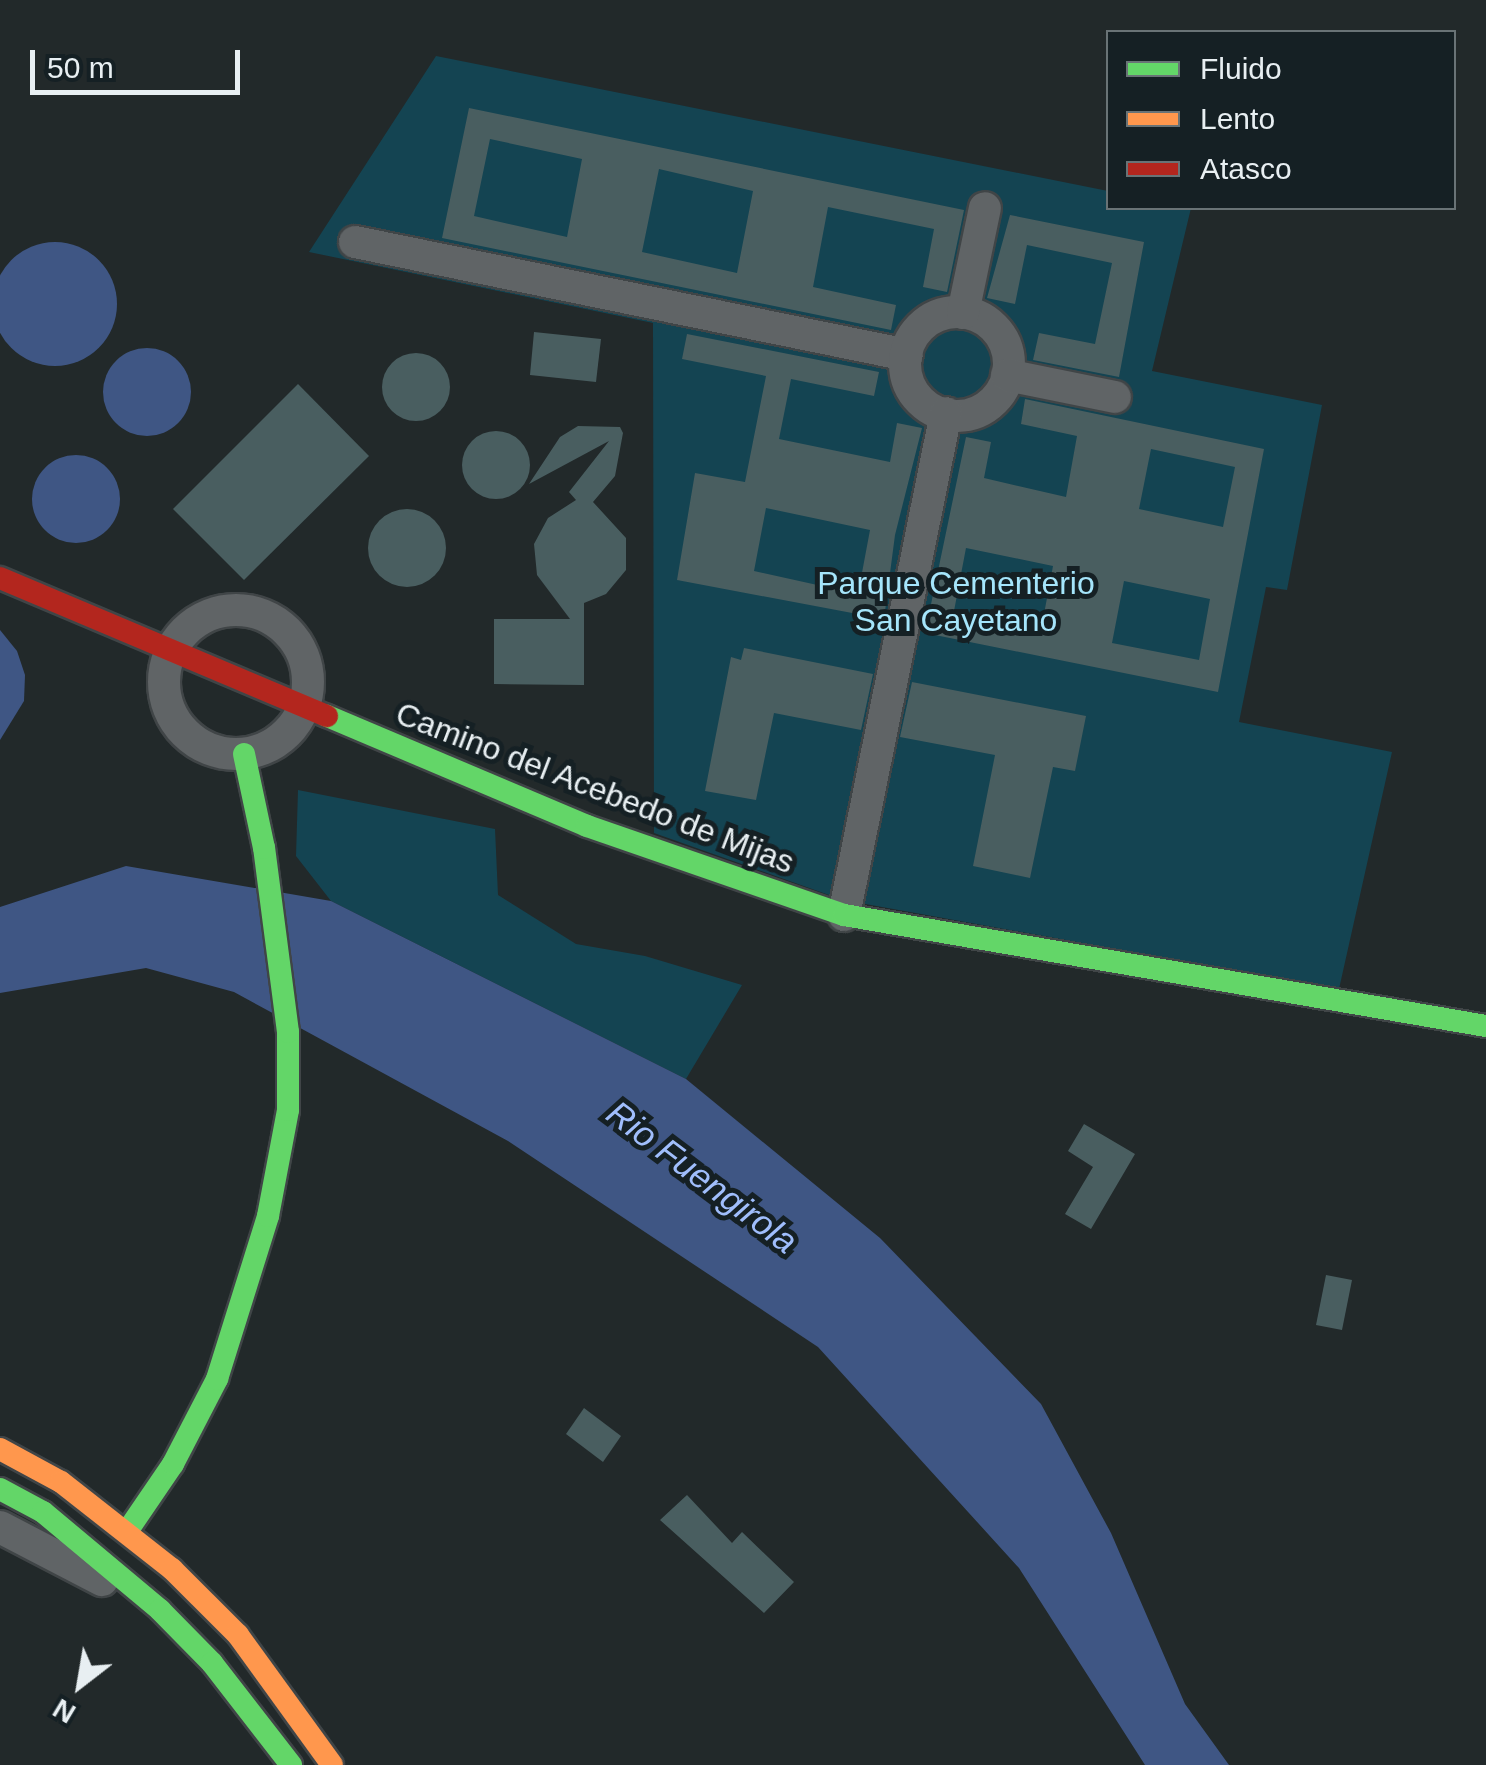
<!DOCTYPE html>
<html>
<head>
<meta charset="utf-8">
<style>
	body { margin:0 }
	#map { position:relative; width:1486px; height:1765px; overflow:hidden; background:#22292a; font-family:Arial,sans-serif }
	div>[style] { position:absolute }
	.green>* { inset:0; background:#144452 }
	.water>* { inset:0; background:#3f5684 }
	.round { border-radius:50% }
	.building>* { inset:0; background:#495e60 }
	.roads { filter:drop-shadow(2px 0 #404547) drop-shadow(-2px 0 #404547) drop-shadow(0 2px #404547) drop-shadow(0 -2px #404547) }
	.street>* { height:32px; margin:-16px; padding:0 16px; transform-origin:16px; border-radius:16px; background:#606466 }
	.street>.ring { margin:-16px; padding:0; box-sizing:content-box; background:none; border:32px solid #606466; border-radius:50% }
	.fast>* { height:22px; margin:-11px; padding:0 11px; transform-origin:11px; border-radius:11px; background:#63d668 }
	.slow>* { height:22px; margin:-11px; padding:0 11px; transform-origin:11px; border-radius:11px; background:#ff974d }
	.jam>* { height:22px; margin:-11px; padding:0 11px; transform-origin:11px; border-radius:11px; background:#b3261e }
	span { translate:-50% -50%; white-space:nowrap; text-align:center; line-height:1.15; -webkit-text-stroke:10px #152024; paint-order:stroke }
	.park-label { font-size:32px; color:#a5e5fb }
	.street-label { font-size:32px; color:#e8eff2 }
	.water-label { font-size:35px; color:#a0befc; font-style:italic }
	.legend { position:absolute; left:1106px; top:30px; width:350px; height:180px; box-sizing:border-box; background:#152024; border:2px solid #697376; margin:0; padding:12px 18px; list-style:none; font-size:30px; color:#e8eff2 }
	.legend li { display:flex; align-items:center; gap:20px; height:50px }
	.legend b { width:50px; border:2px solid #697376 }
	.north { position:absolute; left:30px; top:1635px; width:100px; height:100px; -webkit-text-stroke:8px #152024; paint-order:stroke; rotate:211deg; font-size:28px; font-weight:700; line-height:40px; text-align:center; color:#e8eff2 }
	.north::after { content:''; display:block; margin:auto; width:35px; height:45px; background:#e8eff2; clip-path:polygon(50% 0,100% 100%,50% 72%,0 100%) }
	.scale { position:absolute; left:30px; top:50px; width:210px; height:45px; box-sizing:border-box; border:5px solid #e8eff2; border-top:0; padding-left:12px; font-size:30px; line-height:35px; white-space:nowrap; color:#e8eff2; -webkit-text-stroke:8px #152024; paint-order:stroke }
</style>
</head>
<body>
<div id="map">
	<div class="green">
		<i style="clip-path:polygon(436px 56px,1108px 191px,1108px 208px,1191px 208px,1152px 371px,1322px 405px,1287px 590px,1266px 587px,1239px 722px,1392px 752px,1339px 989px,843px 900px,654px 833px,653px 323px,309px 252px)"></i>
		<i style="clip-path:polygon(298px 790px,495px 829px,498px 895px,576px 944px,645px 956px,742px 985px,686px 1079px,331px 901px,296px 856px)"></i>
	</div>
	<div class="water">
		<i class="round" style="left:-7px;top:242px;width:124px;height:124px"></i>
		<i class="round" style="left:103px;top:348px;width:88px;height:88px"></i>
		<i class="round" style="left:32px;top:455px;width:88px;height:88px"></i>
		<i style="clip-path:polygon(0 630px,17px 651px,25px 675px,24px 701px,0 740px)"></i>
		<i style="clip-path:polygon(126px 866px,331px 901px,686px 1079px,880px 1238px,1041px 1404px,1111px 1533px,1185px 1704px,1229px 1765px,1145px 1765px,1019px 1568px,818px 1347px,508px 1141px,234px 992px,146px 968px,0 993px,0 907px)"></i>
	</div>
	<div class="building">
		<i style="clip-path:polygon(evenodd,469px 108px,964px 210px,947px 292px,923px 287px,934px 229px,828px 207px,813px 287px,896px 305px,891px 330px,442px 238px,469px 108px,490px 139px,582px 159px,567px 237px,474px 216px,490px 139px,469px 108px,659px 169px,753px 191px,737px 273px,642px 252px,659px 169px)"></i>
		<i style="clip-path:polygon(1010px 215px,1144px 242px,1119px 377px,1033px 360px,1039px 333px,1095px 344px,1112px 263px,1027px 245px,1015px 304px,987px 298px)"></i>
		<i style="clip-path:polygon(534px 332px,601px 339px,596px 382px,530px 375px)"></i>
		<i style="clip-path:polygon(evenodd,687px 334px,879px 372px,874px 396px,791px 379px,779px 439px,890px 462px,897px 423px,922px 428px,895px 535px,884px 619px,677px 580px,695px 473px,745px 482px,766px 376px,682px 359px,687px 334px,766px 508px,870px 530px,858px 594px,754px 571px,766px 508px)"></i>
		<i class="round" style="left:382px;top:353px;width:68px;height:68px"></i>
		<i style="clip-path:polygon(298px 384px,369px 456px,244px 580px,173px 509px)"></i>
		<i style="clip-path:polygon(evenodd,1025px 399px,1264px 449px,1218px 692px,925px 633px,966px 437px,991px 442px,984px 478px,1066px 497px,1077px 436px,1021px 424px,1025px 399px,1151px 449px,1235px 467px,1223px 527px,1139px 509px,1151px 449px,1025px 399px,966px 548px,1053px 566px,1041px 630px,954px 611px,966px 548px,1025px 399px,1124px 581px,1210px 599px,1199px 660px,1112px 643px,1124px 581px)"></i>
		<i style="clip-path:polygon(578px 426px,620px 427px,623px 433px,615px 476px,593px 502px,626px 538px,626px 570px,606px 594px,584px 603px,584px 685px,494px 684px,494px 619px,570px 619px,537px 575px,534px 544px,548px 518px,576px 500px,569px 492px,609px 441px,529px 484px,560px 437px)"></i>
		<i class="round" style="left:462px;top:431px;width:68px;height:68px"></i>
		<i class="round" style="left:368px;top:509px;width:78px;height:78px"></i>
		<i style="clip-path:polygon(744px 648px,873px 674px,861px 730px,774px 713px,756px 800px,705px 791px,731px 657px,741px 660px)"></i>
		<i style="clip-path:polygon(912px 682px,1086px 716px,1075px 771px,1053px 767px,1030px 878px,973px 866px,995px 755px,900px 737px)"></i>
		<i style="clip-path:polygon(1084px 1124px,1135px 1154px,1091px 1229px,1065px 1214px,1093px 1167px,1068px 1151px)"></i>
		<i style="clip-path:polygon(1326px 1275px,1352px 1280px,1342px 1330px,1316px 1325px)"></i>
		<i style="clip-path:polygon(584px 1408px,621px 1436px,603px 1462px,566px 1434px)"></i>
		<i style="clip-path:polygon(687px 1495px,732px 1543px,742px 1532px,794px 1582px,764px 1613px,660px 1520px)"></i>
	</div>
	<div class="roads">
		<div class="street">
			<i style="left:355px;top:242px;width:563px;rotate:11.57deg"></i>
			<i class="ring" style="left:905px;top:312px;width:72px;height:72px"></i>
			<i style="left:963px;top:313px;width:107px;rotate:-78.2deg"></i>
			<i style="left:1007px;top:375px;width:110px;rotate:11.5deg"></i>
			<i class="ring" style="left:164px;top:610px;width:112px;height:112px"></i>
			<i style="left:844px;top:915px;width:512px;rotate:-78.51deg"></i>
			<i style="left:0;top:1527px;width:115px;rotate:27.5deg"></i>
		</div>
		<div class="fast">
			<i style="left:327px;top:716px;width:282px;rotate:22.9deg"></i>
			<i style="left:587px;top:826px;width:272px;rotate:19.1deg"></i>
			<i style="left:844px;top:915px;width:652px;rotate:9.81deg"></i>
			<i style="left:0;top:1489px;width:49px;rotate:28.1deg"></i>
			<i style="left:43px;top:1512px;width:153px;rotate:39.9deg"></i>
			<i style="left:160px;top:1610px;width:74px;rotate:45.5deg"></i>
			<i style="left:212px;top:1663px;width:129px;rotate:52.2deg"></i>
			<i style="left:128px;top:1530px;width:80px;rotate:-55.7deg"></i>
			<i style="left:173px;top:1464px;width:96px;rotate:-62.6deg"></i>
			<i style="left:217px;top:1379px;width:171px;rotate:-72.6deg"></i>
			<i style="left:268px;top:1216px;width:108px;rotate:-79.3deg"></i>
			<i style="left:288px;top:1110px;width:78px;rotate:-90deg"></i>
			<i style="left:288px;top:1032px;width:186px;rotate:-97.4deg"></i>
			<i style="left:264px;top:848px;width:96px;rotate:-102deg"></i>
		</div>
		<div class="slow">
			<i style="left:0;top:1449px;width:69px;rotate:28.4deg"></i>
			<i style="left:61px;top:1482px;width:141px;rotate:38.1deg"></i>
			<i style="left:172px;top:1569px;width:93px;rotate:45deg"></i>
			<i style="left:238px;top:1635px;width:160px;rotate:54.1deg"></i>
		</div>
		<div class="jam">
			<i style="left:0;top:578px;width:355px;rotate:22.9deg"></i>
		</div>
	</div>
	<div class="park-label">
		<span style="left:956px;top:602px">Parque Cementerio<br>San Cayetano</span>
	</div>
	<div class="street-label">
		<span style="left:595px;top:788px;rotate:21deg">Camino del Acebedo de Mijas</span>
	</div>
	<div class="water-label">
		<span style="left:702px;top:1177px;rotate:37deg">Rio Fuengirola</span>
	</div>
	<ul class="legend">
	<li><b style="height:12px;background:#63d668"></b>Fluido</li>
	<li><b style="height:12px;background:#ff974d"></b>Lento</li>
	<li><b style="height:12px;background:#b3261e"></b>Atasco</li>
	</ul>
	<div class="north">N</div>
	<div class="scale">50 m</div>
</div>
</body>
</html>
